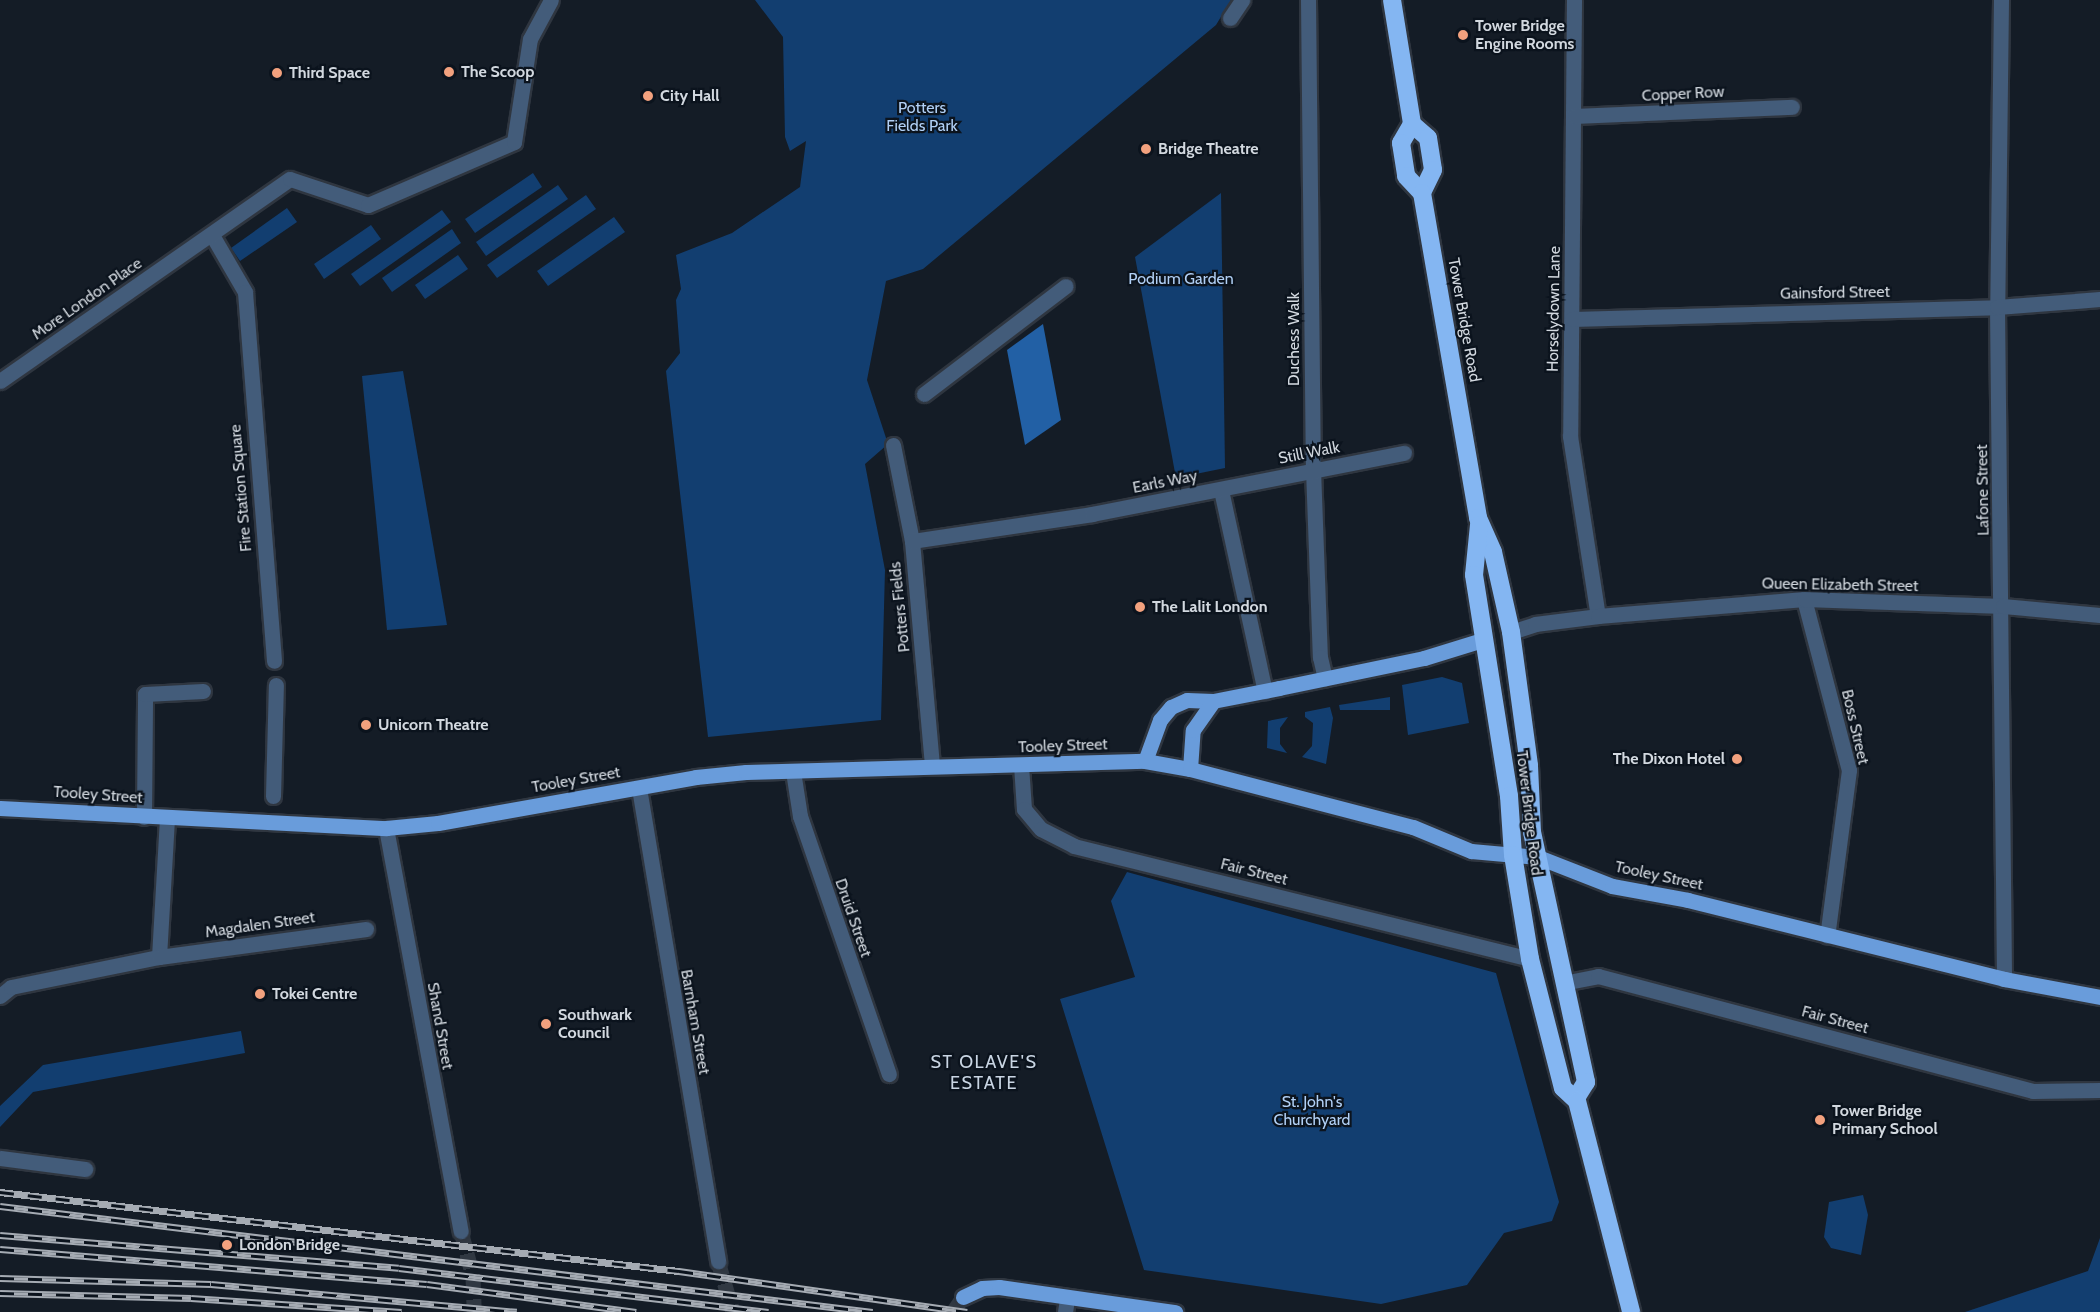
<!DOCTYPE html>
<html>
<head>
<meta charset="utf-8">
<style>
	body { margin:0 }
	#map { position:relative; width:2100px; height:1312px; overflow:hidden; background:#141c26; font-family:Cabin,sans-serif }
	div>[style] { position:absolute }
	.green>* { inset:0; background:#123e70 }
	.water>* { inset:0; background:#2260a5 }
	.minor-tunnel>* { height:15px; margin-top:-7.5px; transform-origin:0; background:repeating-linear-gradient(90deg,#303842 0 15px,transparent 0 23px) }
	.major-tunnel>* { height:15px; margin-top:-7.5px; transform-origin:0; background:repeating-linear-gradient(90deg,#303842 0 15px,transparent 0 23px) }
	.roads { filter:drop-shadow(2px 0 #2f3640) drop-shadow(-2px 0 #2f3640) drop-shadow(0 2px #2f3640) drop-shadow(0 -2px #2f3640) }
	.minor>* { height:15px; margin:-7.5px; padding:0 7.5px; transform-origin:7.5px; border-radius:7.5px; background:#435c7a }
	.major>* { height:15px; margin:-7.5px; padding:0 7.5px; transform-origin:7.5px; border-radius:7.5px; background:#699cdb }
	.highway>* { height:18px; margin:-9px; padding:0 9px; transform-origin:9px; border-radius:9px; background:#84b6f2 }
	.rail>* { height:7px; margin-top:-3.5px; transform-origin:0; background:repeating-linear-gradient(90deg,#0b131d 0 14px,#a5abb3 0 28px); box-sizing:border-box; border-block:2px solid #a5abb3 }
	.dots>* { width:16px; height:16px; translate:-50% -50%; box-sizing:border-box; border:3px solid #0b131d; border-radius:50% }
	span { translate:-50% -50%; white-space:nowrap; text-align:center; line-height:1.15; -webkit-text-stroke:4.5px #0b131d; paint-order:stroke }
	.poi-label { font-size:16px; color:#d2d8df; font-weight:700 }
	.left { translate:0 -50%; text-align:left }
	.right { translate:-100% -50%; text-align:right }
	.street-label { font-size:16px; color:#d2d8df }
	.park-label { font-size:16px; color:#b1d0f6 }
	.neighbourhood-label { font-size:18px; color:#c9d5e3; letter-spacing:1.5px }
</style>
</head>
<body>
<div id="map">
	<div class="green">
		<i style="clip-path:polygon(755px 0,1231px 0,1216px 25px,923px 269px,886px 281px,867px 380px,888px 444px,865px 464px,885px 570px,881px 720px,708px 737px,666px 371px,680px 353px,676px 300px,681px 289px,676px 255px,732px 233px,800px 187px,806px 141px,790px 151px,785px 137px,783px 37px)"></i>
		<i style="clip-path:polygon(533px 173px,542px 187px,475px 233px,465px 219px)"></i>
		<i style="clip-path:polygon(558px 185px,568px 199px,486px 256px,476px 242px)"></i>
		<i style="clip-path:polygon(1221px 193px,1225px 468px,1176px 478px,1135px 257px)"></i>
		<i style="clip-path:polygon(586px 195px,596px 209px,497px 278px,487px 265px)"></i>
		<i style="clip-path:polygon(287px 208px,297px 222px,240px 261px,231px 248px)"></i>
		<i style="clip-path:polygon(442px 210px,451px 222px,360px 286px,351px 274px)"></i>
		<i style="clip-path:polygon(614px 217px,625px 232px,548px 286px,537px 271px)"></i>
		<i style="clip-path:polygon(371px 225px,381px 239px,324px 279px,314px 264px)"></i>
		<i style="clip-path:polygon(452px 229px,461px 243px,392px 292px,382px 278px)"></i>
		<i style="clip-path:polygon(458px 255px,468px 269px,425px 299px,415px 285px)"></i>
		<i style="clip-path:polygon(403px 371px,447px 625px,387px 630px,362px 376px)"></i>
		<i style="clip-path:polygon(1442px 677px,1462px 683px,1469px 723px,1408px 735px,1402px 685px)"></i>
		<i style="clip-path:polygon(1390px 697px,1390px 710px,1340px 710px,1339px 705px)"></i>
		<i style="clip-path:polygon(1330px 707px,1333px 718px,1326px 764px,1302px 757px,1312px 746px,1313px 723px,1305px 717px,1305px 712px)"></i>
		<i style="clip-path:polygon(1288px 717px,1280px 728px,1280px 744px,1287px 753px,1267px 748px,1268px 721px)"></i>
		<i style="clip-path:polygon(1127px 872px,1496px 973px,1559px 1202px,1552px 1221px,1504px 1233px,1467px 1285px,1381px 1304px,1144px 1270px,1060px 999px,1135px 977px,1111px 901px)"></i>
		<i style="clip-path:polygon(241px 1031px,245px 1053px,33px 1092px,0 1127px,0 1106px,43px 1065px)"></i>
		<i style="clip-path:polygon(1863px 1195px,1868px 1215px,1861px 1255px,1831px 1248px,1824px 1237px,1829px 1202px)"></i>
		<i style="clip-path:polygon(2100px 1238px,2100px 1312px,1965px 1312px,2088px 1271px)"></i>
	</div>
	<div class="water">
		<i style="clip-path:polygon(1043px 324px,1061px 420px,1025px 445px,1007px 350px)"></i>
	</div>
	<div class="minor-tunnel">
		<i style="left:461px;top:1231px;width:47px;rotate:75.1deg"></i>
		<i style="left:473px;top:1276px;width:36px;rotate:88deg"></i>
		<i style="left:718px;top:1261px;width:53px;rotate:73.6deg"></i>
	</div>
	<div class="major-tunnel">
		<i style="left:953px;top:1312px;width:18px;rotate:-56deg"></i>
	</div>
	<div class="roads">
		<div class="minor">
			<i style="left:1308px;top:0;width:469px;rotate:89.4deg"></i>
			<i style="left:1313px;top:469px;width:188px;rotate:87.9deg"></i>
			<i style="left:1320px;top:657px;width:22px;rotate:77deg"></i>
			<i style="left:1574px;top:0;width:436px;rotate:90.5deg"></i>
			<i style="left:1570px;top:436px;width:182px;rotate:81.2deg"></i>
			<i style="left:2001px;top:0;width:307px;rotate:90.7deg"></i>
			<i style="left:1997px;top:307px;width:672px;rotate:89.4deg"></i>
			<i style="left:1230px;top:18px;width:22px;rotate:-56deg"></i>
			<i style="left:1575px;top:116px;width:217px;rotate:-2.4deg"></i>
			<i style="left:212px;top:235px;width:66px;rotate:59.9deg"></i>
			<i style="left:245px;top:292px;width:370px;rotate:85.5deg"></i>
			<i style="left:1572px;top:319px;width:425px;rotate:-1.6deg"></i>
			<i style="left:1997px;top:307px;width:103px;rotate:-4.4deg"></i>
			<i style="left:0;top:381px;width:353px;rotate:-34.9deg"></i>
			<i style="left:290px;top:179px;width:82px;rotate:18.4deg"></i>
			<i style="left:368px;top:205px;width:159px;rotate:-23.3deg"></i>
			<i style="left:514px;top:142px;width:104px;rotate:-81.2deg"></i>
			<i style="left:530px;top:39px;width:44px;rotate:-61.7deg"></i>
			<i style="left:924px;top:394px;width:178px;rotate:-37.3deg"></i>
			<i style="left:893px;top:445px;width:98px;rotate:78.8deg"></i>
			<i style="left:912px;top:541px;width:226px;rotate:84.9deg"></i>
			<i style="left:1221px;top:490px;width:206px;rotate:77.7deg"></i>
			<i style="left:912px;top:541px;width:182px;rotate:-8.5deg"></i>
			<i style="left:1092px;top:514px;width:318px;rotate:-11.1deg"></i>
			<i style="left:1804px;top:599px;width:177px;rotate:75.3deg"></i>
			<i style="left:1849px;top:770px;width:167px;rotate:97.5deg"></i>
			<i style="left:1511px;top:632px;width:25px;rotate:-18deg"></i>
			<i style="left:1535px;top:624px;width:64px;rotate:-7.2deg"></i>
			<i style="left:1598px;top:616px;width:207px;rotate:-4.7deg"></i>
			<i style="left:1804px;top:599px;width:199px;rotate:2deg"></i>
			<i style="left:2003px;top:606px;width:97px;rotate:5.3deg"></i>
			<i style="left:1021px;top:765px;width:44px;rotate:86.1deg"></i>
			<i style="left:1024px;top:809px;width:26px;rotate:50deg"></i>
			<i style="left:1041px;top:829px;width:37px;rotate:27deg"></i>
			<i style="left:1074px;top:846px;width:470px;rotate:13.9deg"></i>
			<i style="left:793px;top:771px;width:46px;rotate:81.2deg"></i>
			<i style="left:800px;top:816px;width:273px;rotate:71deg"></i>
			<i style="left:639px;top:788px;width:480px;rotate:80.5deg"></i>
			<i style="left:273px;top:796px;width:111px;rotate:-88.5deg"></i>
			<i style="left:144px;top:817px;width:123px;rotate:-89.5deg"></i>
			<i style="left:145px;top:694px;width:58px;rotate:-3deg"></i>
			<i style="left:386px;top:828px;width:410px;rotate:79.5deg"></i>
			<i style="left:159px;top:957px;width:139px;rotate:-86.7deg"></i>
			<i style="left:1563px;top:983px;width:36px;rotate:-11deg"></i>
			<i style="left:1598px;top:976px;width:450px;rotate:14.8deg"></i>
			<i style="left:2033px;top:1091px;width:67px;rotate:-0.9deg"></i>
			<i style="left:0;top:996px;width:14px;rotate:-39deg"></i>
			<i style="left:11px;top:987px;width:151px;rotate:-11.5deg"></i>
			<i style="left:159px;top:957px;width:209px;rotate:-7.7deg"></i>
			<i style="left:0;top:1158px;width:86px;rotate:7.4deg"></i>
			<i style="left:1065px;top:1312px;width:13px;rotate:-81deg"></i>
		</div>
		<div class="major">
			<i style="left:1145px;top:761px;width:44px;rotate:-69.9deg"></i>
			<i style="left:1160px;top:720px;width:17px;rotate:-50deg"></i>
			<i style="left:1171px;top:707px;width:17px;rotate:-24deg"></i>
			<i style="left:1187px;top:700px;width:26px;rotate:2deg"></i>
			<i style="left:1213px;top:701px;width:67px;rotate:-11.1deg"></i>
			<i style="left:1279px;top:688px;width:148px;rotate:-11.7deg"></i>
			<i style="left:1424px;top:658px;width:61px;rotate:-17.2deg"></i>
			<i style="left:1190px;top:769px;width:39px;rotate:-86deg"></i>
			<i style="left:1193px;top:730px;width:35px;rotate:-55deg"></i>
			<i style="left:0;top:808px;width:387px;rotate:3deg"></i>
			<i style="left:386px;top:828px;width:52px;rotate:-5.5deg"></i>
			<i style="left:438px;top:823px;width:262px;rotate:-10.1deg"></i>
			<i style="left:696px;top:777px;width:50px;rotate:-5.7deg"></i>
			<i style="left:746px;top:772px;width:399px;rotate:-1.6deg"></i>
			<i style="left:1145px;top:761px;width:46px;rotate:10.1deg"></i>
			<i style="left:1190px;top:769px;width:230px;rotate:14.6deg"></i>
			<i style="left:1413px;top:827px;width:63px;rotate:22.5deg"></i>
			<i style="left:1471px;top:851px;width:67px;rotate:5.1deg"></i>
			<i style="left:1538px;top:857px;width:79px;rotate:21.4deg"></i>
			<i style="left:1612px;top:886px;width:77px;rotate:10.4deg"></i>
			<i style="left:1688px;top:900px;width:326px;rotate:14deg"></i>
			<i style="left:2004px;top:979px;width:98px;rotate:10.6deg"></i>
			<i style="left:963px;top:1297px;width:21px;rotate:-25deg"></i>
			<i style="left:982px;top:1288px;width:17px;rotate:-3deg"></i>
			<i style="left:999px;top:1287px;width:178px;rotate:8.1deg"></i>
		</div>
		<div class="highway">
			<i style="left:1392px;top:0;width:126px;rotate:80.8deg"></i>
			<i style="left:1412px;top:124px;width:21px;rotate:41deg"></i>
			<i style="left:1428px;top:138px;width:32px;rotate:81deg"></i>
			<i style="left:1433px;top:170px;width:25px;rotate:116deg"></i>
			<i style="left:1412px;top:124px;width:22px;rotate:120deg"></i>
			<i style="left:1401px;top:143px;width:33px;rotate:81deg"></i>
			<i style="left:1406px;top:176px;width:23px;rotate:47deg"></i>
			<i style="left:1422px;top:193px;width:330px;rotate:80.2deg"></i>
			<i style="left:1478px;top:518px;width:37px;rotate:66deg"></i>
			<i style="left:1493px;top:552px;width:82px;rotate:77.3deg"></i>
			<i style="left:1511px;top:632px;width:135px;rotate:82.3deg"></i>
			<i style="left:1529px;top:766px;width:66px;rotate:87.4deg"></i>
			<i style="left:1532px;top:832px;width:256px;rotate:77.8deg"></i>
			<i style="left:1586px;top:1082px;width:19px;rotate:122deg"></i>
			<i style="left:1479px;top:525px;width:50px;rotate:95.7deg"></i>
			<i style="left:1474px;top:575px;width:224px;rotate:81deg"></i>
			<i style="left:1509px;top:796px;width:59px;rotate:86.1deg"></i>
			<i style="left:1513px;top:855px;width:105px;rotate:80.7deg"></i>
			<i style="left:1530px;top:959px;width:133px;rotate:75.7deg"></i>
			<i style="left:1563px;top:1088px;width:19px;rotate:43deg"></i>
			<i style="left:1577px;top:1101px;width:218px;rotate:75.6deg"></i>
		</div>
	</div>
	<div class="rail">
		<i style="left:0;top:1192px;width:684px;rotate:6.64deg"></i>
		<i style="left:679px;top:1271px;width:291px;rotate:8.1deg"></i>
		<i style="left:0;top:1206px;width:879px;rotate:6.92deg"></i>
		<i style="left:0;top:1235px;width:400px;rotate:4.7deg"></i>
		<i style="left:399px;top:1268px;width:372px;rotate:6.8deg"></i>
		<i style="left:0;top:1249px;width:428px;rotate:4.7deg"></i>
		<i style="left:427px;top:1284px;width:211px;rotate:7.6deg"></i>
		<i style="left:0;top:1278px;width:211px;rotate:1.6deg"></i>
		<i style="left:211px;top:1284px;width:307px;rotate:5.2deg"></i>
		<i style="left:0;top:1293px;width:191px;rotate:1.5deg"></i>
		<i style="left:191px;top:1298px;width:211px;rotate:3.8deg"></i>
	</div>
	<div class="dots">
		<i style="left:1463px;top:35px;background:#f2a17e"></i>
		<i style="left:449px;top:72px;background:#f2a17e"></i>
		<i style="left:277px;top:73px;background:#f2a17e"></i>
		<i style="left:648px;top:96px;background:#f2a17e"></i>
		<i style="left:1146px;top:149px;background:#f2a17e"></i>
		<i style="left:1140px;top:607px;background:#f2a17e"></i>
		<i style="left:366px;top:725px;background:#f2a17e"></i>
		<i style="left:1737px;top:759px;background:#f2a17e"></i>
		<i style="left:260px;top:994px;background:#f2a17e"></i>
		<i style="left:546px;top:1024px;background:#f2a17e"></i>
		<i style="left:1820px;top:1120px;background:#f2a17e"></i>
		<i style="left:227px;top:1245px;background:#f2a17e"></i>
	</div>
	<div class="poi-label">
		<span class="left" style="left:1475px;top:35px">Tower Bridge<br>Engine Rooms</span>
		<span class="left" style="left:461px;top:72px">The Scoop</span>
		<span class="left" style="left:289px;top:73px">Third Space</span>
		<span class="left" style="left:660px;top:96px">City Hall</span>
		<span class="left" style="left:1158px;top:149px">Bridge Theatre</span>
		<span class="left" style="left:1152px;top:607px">The Lalit London</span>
		<span class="left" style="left:378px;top:725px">Unicorn Theatre</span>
		<span class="right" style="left:1725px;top:759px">The Dixon Hotel</span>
		<span class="left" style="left:272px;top:994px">Tokei Centre</span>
		<span class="left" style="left:558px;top:1024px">Southwark<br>Council</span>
		<span class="left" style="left:1832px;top:1120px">Tower Bridge<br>Primary School</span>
		<span class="left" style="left:239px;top:1245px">London Bridge</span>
	</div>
	<div class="street-label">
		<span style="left:1683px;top:94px;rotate:-3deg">Copper Row</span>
		<span style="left:1835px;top:293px;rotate:-1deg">Gainsford Street</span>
		<span style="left:87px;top:299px;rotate:-35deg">More London Place</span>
		<span style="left:1554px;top:309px;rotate:-89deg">Horselydown Lane</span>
		<span style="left:1464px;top:320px;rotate:80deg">Tower Bridge Road</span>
		<span style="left:1294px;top:339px;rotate:-90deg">Duchess Walk</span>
		<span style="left:1309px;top:453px;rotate:-11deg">Still Walk</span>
		<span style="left:1165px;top:482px;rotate:-11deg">Earls Way</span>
		<span style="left:241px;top:488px;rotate:-95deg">Fire Station Square</span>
		<span style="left:1983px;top:490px;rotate:-91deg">Lafone Street</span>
		<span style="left:1840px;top:585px;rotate:1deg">Queen Elizabeth Street</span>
		<span style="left:900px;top:607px;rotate:-96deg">Potters Fields</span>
		<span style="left:1855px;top:727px;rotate:77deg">Boss Street</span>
		<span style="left:1063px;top:746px;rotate:-2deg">Tooley Street</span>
		<span style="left:576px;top:780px;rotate:-10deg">Tooley Street</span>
		<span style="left:98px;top:795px;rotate:4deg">Tooley Street</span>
		<span style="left:1529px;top:813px;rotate:83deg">Tower Bridge Road</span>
		<span style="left:1254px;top:872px;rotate:14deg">Fair Street</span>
		<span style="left:1659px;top:876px;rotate:12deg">Tooley Street</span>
		<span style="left:853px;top:918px;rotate:71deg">Druid Street</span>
		<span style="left:260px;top:925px;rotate:-8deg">Magdalen Street</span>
		<span style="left:1835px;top:1020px;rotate:15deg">Fair Street</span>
		<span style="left:695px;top:1022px;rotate:80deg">Barnham Street</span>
		<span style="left:440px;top:1026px;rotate:80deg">Shand Street</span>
	</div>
	<div class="park-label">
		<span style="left:922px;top:117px">Potters<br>Fields Park</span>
		<span style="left:1181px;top:279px">Podium Garden</span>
		<span style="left:1312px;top:1111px">St. John's<br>Churchyard</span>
	</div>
	<div class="neighbourhood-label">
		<span style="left:984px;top:1073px">ST OLAVE'S<br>ESTATE</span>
	</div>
</div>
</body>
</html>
